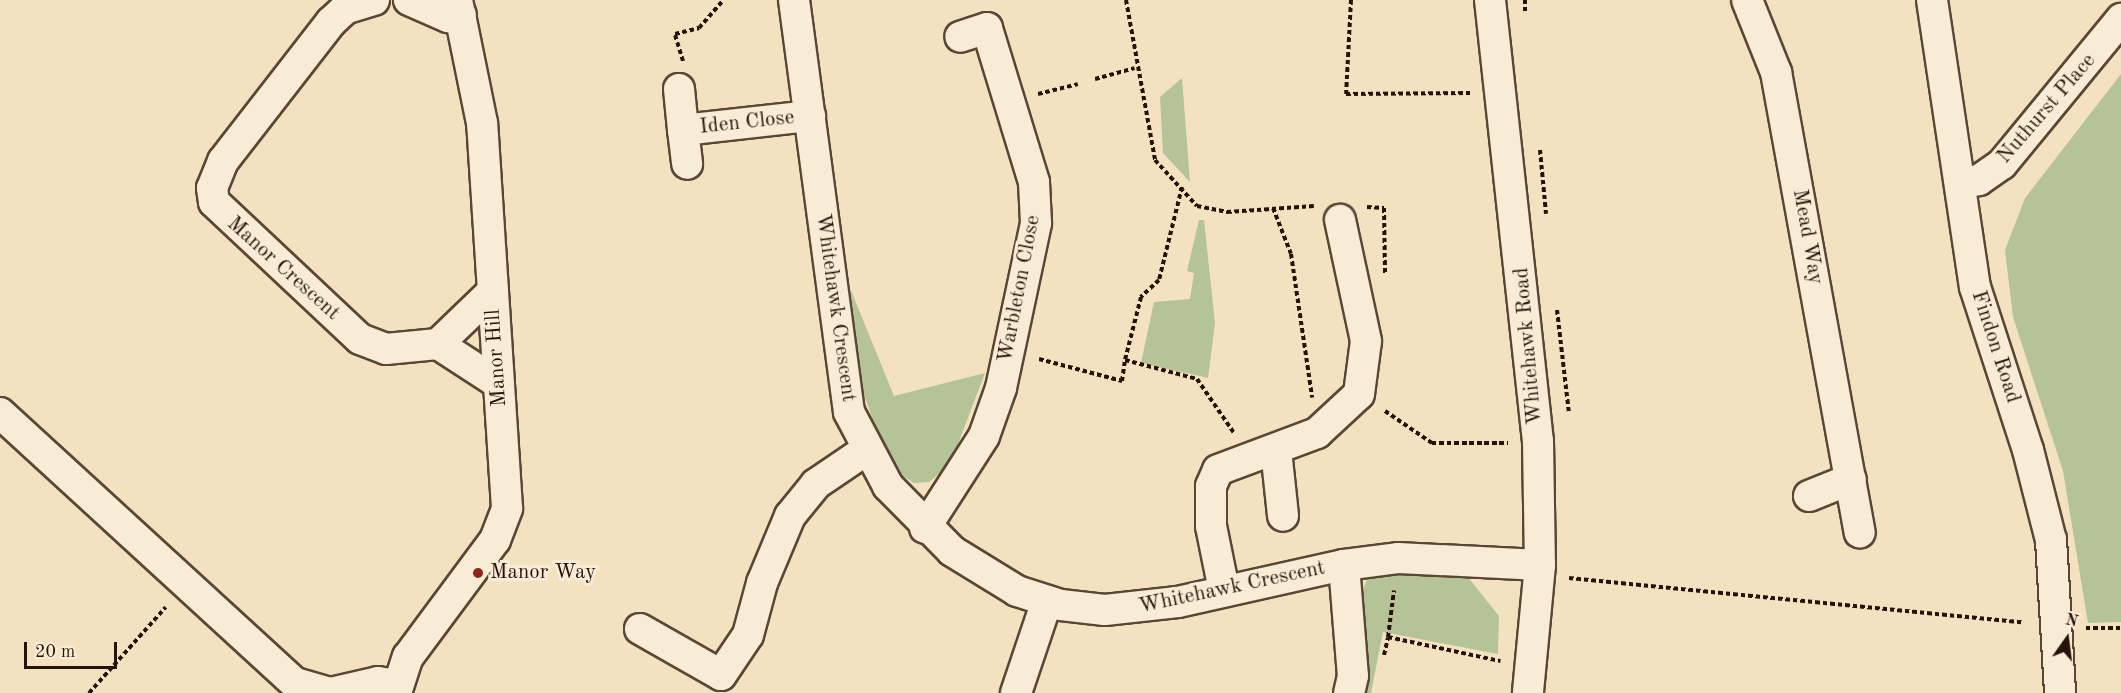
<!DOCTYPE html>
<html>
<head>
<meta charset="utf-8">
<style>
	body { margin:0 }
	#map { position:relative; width:2121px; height:693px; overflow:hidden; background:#f4e1c0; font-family:"Old Standard TT",serif }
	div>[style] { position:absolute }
	.green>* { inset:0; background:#b5c497 }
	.path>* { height:4px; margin-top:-2px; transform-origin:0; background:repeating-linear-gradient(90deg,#261206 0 4.5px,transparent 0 7.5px) }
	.roads { filter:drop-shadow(2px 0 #5a4634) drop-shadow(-2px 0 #5a4634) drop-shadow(0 2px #5a4634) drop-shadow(0 -2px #5a4634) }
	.minor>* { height:30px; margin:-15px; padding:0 15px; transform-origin:15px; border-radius:15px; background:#f8ecd6 }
	.dots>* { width:16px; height:16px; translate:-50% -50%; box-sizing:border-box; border:3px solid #f8ecd6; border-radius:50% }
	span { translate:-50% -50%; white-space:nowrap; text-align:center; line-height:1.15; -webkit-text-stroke:6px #f8ecd6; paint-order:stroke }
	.street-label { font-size:21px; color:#261206 }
	.poi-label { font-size:21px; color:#261206 }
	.left { translate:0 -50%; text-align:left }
	.north { position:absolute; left:2037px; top:609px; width:60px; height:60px; -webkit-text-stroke:4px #f8ecd6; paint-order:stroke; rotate:14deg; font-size:16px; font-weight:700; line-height:24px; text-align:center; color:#261206 }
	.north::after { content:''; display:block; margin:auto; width:21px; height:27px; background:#261206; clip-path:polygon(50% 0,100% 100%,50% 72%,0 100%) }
	.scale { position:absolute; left:24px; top:642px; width:93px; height:27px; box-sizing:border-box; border:3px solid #261206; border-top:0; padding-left:8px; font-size:18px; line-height:21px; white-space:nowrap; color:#261206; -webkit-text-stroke:4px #f8ecd6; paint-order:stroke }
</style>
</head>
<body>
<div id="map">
	<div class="green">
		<i style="clip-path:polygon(2121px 74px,2121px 622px,2088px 623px,2063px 471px,2013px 317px,2005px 250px,2025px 198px)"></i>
		<i style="clip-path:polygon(1182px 78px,1190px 182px,1163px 153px,1160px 97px)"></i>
		<i style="clip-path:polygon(1199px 220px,1204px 220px,1215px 323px,1208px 378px,1141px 363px,1154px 302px,1190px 299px,1194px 273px,1187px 271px)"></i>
		<i style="clip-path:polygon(850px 288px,894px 396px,985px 373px,950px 465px,929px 482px,914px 483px,897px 472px,877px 431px,863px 392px)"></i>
		<i style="clip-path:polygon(1410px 565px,1463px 571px,1499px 616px,1498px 654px,1383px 632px,1371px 693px,1359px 693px,1363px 588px,1369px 576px)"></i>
	</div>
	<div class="path">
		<i style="left:1126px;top:0;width:163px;rotate:79.7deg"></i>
		<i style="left:1155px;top:160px;width:62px;rotate:47.6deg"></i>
		<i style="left:1197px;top:206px;width:31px;rotate:11deg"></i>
		<i style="left:1227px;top:212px;width:87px;rotate:-3.9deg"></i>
		<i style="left:1351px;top:0;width:94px;rotate:93deg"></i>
		<i style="left:1346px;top:94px;width:124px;rotate:-0.5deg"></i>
		<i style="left:1525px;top:11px;width:11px;rotate:-90deg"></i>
		<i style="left:683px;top:61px;width:28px;rotate:-107deg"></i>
		<i style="left:675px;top:34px;width:25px;rotate:-14deg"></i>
		<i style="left:699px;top:28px;width:37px;rotate:-49deg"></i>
		<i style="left:1095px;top:79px;width:41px;rotate:-15.4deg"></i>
		<i style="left:1038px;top:94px;width:41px;rotate:-14deg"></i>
		<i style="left:1540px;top:150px;width:64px;rotate:84.6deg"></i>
		<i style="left:1182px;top:187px;width:96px;rotate:103.9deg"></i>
		<i style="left:1159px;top:280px;width:25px;rotate:137deg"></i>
		<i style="left:1141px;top:297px;width:65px;rotate:104.3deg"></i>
		<i style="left:1125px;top:360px;width:74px;rotate:14.8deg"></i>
		<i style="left:1197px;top:379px;width:65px;rotate:55.6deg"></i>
		<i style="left:1367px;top:207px;width:17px;rotate:3deg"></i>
		<i style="left:1384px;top:208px;width:65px;rotate:89.1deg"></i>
		<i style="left:1273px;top:208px;width:49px;rotate:68.6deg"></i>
		<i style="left:1291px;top:254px;width:145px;rotate:81.6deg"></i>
		<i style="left:1557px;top:310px;width:104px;rotate:83.4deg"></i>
		<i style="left:1039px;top:359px;width:86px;rotate:14.8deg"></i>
		<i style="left:1122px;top:381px;width:21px;rotate:-82deg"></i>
		<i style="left:1385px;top:411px;width:57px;rotate:34.2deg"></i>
		<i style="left:1432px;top:443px;width:76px"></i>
		<i style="left:1569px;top:578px;width:457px;rotate:5.6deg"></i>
		<i style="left:2086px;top:628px;width:35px"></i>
		<i style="left:1388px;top:637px;width:47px;rotate:-82.7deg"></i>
		<i style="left:1384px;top:655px;width:18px;rotate:-77deg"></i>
		<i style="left:1388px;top:637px;width:115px;rotate:12.1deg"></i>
		<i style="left:89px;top:693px;width:115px;rotate:-48.2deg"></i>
	</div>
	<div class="roads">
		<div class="minor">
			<i style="left:374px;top:0;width:30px;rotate:163deg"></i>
			<i style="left:345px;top:9px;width:19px;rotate:137deg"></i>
			<i style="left:331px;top:22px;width:176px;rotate:127.8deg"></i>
			<i style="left:223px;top:161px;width:29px;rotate:112deg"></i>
			<i style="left:212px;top:188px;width:14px;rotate:82deg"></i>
			<i style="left:214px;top:202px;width:200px;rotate:43.2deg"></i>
			<i style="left:360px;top:339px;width:28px;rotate:21deg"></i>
			<i style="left:386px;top:349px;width:52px;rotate:-5.5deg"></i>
			<i style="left:438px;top:344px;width:72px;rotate:33deg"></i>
			<i style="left:409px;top:0;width:43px;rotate:23.6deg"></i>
			<i style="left:448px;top:17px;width:13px;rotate:-9deg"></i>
			<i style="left:794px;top:0;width:416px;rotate:82.4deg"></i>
			<i style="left:849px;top:412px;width:84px;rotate:62.2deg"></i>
			<i style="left:888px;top:486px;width:91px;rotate:45.4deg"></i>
			<i style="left:952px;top:551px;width:76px;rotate:31.6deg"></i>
			<i style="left:1017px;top:591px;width:46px;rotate:17.7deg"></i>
			<i style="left:1061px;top:605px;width:44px;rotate:6.5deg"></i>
			<i style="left:1105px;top:610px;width:73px;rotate:-6.3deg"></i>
			<i style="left:1178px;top:602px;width:170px;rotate:-12.6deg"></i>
			<i style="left:1344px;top:565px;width:54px;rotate:-7.4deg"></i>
			<i style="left:1398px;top:558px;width:142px;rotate:2.8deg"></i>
			<i style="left:1490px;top:0;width:444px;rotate:83.8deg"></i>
			<i style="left:1538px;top:441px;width:124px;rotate:89.1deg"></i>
			<i style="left:1540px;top:565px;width:129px;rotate:95.4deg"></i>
			<i style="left:1747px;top:0;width:78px;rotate:68.1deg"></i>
			<i style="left:1776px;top:72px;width:468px;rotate:79.7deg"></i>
			<i style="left:1932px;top:0;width:290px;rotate:81.5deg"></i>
			<i style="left:1975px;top:287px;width:171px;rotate:72deg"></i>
			<i style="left:2028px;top:450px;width:93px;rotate:75.7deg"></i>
			<i style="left:2051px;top:540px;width:153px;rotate:86.6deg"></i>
			<i style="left:679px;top:89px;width:41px;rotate:84.4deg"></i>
			<i style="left:683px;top:130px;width:128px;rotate:-6.3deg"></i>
			<i style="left:683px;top:130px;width:34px;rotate:83deg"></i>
			<i style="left:1961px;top:183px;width:18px;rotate:-9deg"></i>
			<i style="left:1979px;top:180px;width:28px;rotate:-35deg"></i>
			<i style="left:2002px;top:164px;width:188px;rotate:-50.6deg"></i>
			<i style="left:438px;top:344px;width:76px;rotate:-43.9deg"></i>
			<i style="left:0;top:413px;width:415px;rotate:42.5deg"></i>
			<i style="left:1276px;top:450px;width:66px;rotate:83.9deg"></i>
			<i style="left:1809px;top:496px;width:45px;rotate:-22deg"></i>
			<i style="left:925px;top:528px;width:109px;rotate:-57.3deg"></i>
			<i style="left:984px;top:436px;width:51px;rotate:-70.5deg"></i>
			<i style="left:1001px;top:388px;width:169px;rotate:-78deg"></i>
			<i style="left:1036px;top:223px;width:41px;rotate:-92.8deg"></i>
			<i style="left:1034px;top:182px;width:161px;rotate:-107deg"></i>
			<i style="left:987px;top:28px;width:28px;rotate:162deg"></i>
			<i style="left:1344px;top:565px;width:111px;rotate:85.4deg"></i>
			<i style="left:1353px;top:676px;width:17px;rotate:103deg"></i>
			<i style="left:1224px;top:590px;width:65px;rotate:-101.5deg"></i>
			<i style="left:1211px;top:526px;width:40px;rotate:-90deg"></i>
			<i style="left:1211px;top:486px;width:17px;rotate:-66deg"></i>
			<i style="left:1218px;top:470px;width:106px;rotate:-20.5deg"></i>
			<i style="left:1317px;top:433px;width:57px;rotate:-42.9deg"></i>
			<i style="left:1359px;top:394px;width:53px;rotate:-82.5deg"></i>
			<i style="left:1366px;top:341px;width:124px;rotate:-102.1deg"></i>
			<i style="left:640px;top:629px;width:93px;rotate:29.6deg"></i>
			<i style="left:721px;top:675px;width:48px;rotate:-56deg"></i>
			<i style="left:748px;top:635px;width:54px;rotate:-74.9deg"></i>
			<i style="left:762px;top:583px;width:73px;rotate:-67.3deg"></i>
			<i style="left:790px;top:516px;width:41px;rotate:-50.9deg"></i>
			<i style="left:816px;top:484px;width:60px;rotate:-34.2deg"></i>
			<i style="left:295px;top:683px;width:36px;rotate:16deg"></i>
			<i style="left:330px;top:693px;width:49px;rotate:-12.9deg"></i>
			<i style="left:378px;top:682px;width:19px;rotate:9deg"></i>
			<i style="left:396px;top:693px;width:38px;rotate:-72deg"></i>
			<i style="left:408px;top:657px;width:146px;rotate:-53.4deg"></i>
			<i style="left:495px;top:540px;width:34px;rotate:-69deg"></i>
			<i style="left:507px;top:508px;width:386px;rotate:-93.7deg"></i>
			<i style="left:482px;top:123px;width:126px;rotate:-101.5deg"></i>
			<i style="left:1016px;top:693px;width:97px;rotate:-71.4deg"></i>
		</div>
	</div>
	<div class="dots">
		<i style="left:478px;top:573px;background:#8f2418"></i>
	</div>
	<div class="street-label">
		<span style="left:2047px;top:109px;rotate:-49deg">Nuthurst Place</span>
		<span style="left:747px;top:123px;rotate:-6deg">Iden Close</span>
		<span style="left:1807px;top:237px;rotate:80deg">Mead Way</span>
		<span style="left:283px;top:269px;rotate:42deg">Manor Crescent</span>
		<span style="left:1020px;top:289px;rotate:-79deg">Warbleton Close</span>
		<span style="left:835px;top:308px;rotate:82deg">Whitehawk Crescent</span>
		<span style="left:1529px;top:346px;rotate:-95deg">Whitehawk Road</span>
		<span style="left:1995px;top:347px;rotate:72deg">Findon Road</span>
		<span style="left:497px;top:358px;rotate:-94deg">Manor Hill</span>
		<span style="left:1232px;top:588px;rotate:-12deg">Whitehawk Crescent</span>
	</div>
	<div class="poi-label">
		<span class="left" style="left:490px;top:573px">Manor Way</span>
	</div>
	<div class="north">N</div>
	<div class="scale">20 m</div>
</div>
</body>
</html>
